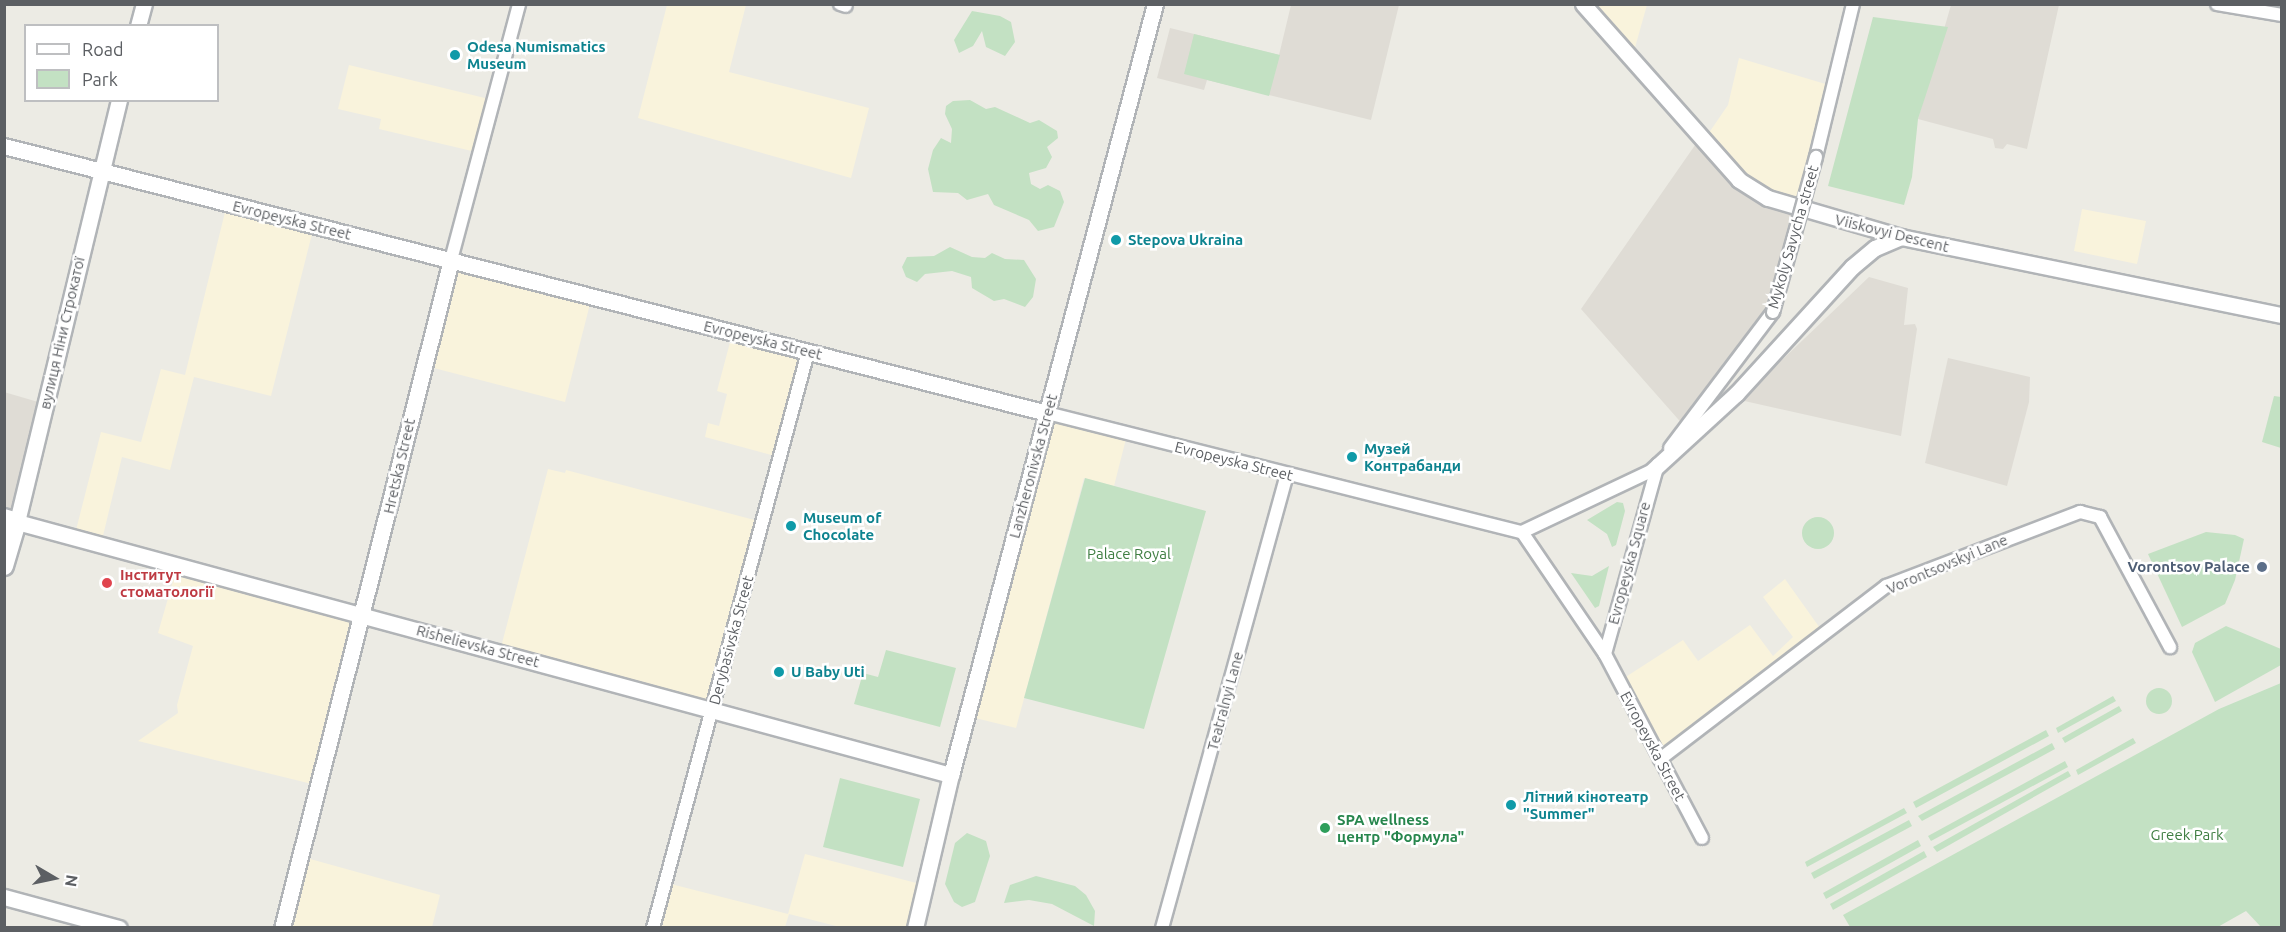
<!DOCTYPE html>
<html>
<head>
<meta charset="utf-8">
<style>
	body { margin:0 }
	#map { position:relative; width:2286px; height:932px; overflow:hidden; background:#ecebe4; font-family:Ubuntu,sans-serif }
	div>[style] { position:absolute }
	.commercial>* { inset:0; background:#f9f3dc }
	.education>* { inset:0; background:#dfdcd5 }
	.green>* { inset:0; background:#c3e1c3 }
	.round { border-radius:50% }
	.roads { filter:drop-shadow(2px 0 #b1b4b7) drop-shadow(-2px 0 #b1b4b7) drop-shadow(0 2px #b1b4b7) drop-shadow(0 -2px #b1b4b7) }
	.minor>* { height:12px; margin:-6px; padding:0 6px; transform-origin:6px; border-radius:6px; background:#fff }
	.tertiary>* { height:15px; margin:-7.5px; padding:0 7.5px; transform-origin:7.5px; border-radius:7.5px; background:#fff }
	.secondary>* { height:18px; margin:-9px; padding:0 9px; transform-origin:9px; border-radius:9px; background:#fff }
	.bridges { filter:drop-shadow(2px 0 #b1b4b7) drop-shadow(-2px 0 #b1b4b7) drop-shadow(0 2px #b1b4b7) drop-shadow(0 -2px #b1b4b7) }
	.minor-bridge>* { height:12px; margin:-6px; padding:0 6px; transform-origin:6px; border-radius:6px; background:#fff }
	.dots>* { width:16px; height:16px; translate:-50% -50%; box-sizing:border-box; border:3px solid #fff; border-radius:50% }
	span { translate:-50% -50%; white-space:nowrap; text-align:center; line-height:1.15; -webkit-text-stroke:5px #fff; paint-order:stroke }
	.culture-label { font-size:15px; color:#0d838f; font-weight:700 }
	.left { translate:0 -50%; text-align:left }
	.street-label { font-size:15px; color:#5c5f63 }
	.park-label { font-size:15px; color:#3f7e42 }
	.service-label { font-size:15px; color:#4e5e75; font-weight:700 }
	.right { translate:-100% -50%; text-align:right }
	.health-label { font-size:15px; color:#be3a42; font-weight:700 }
	.leisure-label { font-size:15px; color:#27864d; font-weight:700 }
	.frame { position:absolute; inset:0; border:6px solid #5c5f63; pointer-events:none }
	.legend { position:absolute; left:24px; top:24px; width:195px; height:78px; box-sizing:border-box; background:#fff; border:2px solid #bebfc1; margin:0; padding:8px 10px; list-style:none; font-size:18px; color:#5c5f63 }
	.legend li { display:flex; align-items:center; gap:12px; height:30px }
	.legend b { width:30px; border:2px solid #bebfc1 }
	.north { position:absolute; left:24px; top:848px; width:60px; height:60px; -webkit-text-stroke:4px #fff; paint-order:stroke; rotate:99deg; font-size:16px; font-weight:700; line-height:24px; text-align:center; color:#5c5f63 }
	.north::after { content:''; display:block; margin:auto; width:21px; height:27px; background:#5c5f63; clip-path:polygon(50% 0,100% 100%,50% 72%,0 100%) }
</style>
</head>
<body>
<div id="map">
	<div class="commercial">
		<i style="clip-path:polygon(667px 5px,746px 5px,729px 72px,869px 108px,851px 178px,638px 118px)"></i>
		<i style="clip-path:polygon(1584px 5px,1647px 5px,1632px 58px)"></i>
		<i style="clip-path:polygon(1739px 58px,1832px 86px,1801px 207px,1769px 197px,1704px 140px,1728px 105px)"></i>
		<i style="clip-path:polygon(349px 65px,489px 99px,476px 152px,379px 129px,381px 119px,338px 109px)"></i>
		<i style="clip-path:polygon(226px 208px,313px 230px,271px 396px,194px 377px,170px 470px,122px 457px,102px 540px,75px 534px,101px 432px,141px 442px,161px 369px,185px 375px)"></i>
		<i style="clip-path:polygon(2082px 209px,2146px 221px,2137px 264px,2074px 251px)"></i>
		<i style="clip-path:polygon(453px 264px,591px 300px,565px 402px,426px 366px)"></i>
		<i style="clip-path:polygon(732px 335px,807px 354px,779px 457px,705px 437px,708px 423px,719px 426px,727px 394px,717px 391px)"></i>
		<i style="clip-path:polygon(1049px 415px,1127px 435px,1114px 486px,1084px 478px,1016px 728px,971px 717px)"></i>
		<i style="clip-path:polygon(548px 469px,565px 473px,566px 470px,762px 522px,710px 706px,501px 647px)"></i>
		<i style="clip-path:polygon(177px 567px,360px 616px,316px 785px,138px 741px,178px 713px,177px 705px,193px 646px,158px 633px)"></i>
		<i style="clip-path:polygon(1785px 579px,1822px 631px,1661px 755px,1621px 680px,1683px 640px,1698px 661px,1750px 625px,1773px 656px,1793px 637px,1763px 597px)"></i>
		<i style="clip-path:polygon(805px 854px,924px 885px,914px 927px,840px 927px,789px 914px,785px 927px,655px 928px,667px 883px,788px 914px)"></i>
		<i style="clip-path:polygon(303px 857px,440px 895px,432px 927px,283px 928px)"></i>
	</div>
	<div class="education">
		<i style="clip-path:polygon(1291px 5px,1399px 5px,1371px 120px,1207px 80px,1204px 90px,1157px 78px,1170px 28px,1279px 55px)"></i>
		<i style="clip-path:polygon(1951px 5px,2059px 5px,2027px 149px,2007px 144px,2003px 149px,1995px 148px,1993px 139px,1918px 119px)"></i>
		<i style="clip-path:polygon(1700px 138px,1738px 182px,1800px 209px,1772px 312px,1685px 427px,1581px 309px)"></i>
		<i style="clip-path:polygon(1869px 277px,1908px 288px,1904px 325px,1915px 324px,1917px 329px,1901px 436px,1740px 400px)"></i>
		<i style="clip-path:polygon(1948px 358px,2030px 377px,2029px 402px,2007px 486px,1925px 463px)"></i>
		<i style="clip-path:polygon(4px 392px,45px 404px,15px 518px,5px 516px)"></i>
	</div>
	<div class="green">
		<i style="clip-path:polygon(972px 11px,1000px 16px,1011px 22px,1015px 42px,1005px 56px,986px 47px,982px 31px,973px 46px,959px 53px,954px 40px)"></i>
		<i style="clip-path:polygon(1873px 17px,1948px 27px,1918px 119px,1912px 177px,1904px 205px,1828px 186px)"></i>
		<i style="clip-path:polygon(1194px 34px,1280px 55px,1269px 96px,1184px 74px)"></i>
		<i style="clip-path:polygon(970px 100px,986px 109px,995px 107px,1030px 123px,1039px 120px,1057px 131px,1058px 138px,1047px 147px,1052px 157px,1046px 168px,1029px 173px,1031px 184px,1040px 189px,1048px 185px,1060px 191px,1064px 202px,1054px 227px,1038px 231px,1029px 220px,994px 205px,988px 194px,967px 200px,958px 193px,933px 192px,928px 169px,933px 150px,941px 138px,951px 143px,952px 129px,945px 114px,946px 106px,953px 101px)"></i>
		<i style="clip-path:polygon(950px 247px,972px 257px,985px 258px,992px 253px,1005px 259px,1024px 260px,1036px 279px,1033px 297px,1025px 307px,1004px 299px,994px 301px,972px 288px,971px 277px,952px 271px,925px 274px,917px 282px,906px 277px,902px 267px,907px 257px,934px 256px)"></i>
		<i style="clip-path:polygon(2274px 396px,2281px 397px,2281px 448px,2262px 442px)"></i>
		<i style="clip-path:polygon(1085px 478px,1206px 511px,1144px 729px,1024px 698px)"></i>
		<i style="clip-path:polygon(1617px 502px,1623px 503px,1625px 511px,1616px 545px,1612px 547px,1607px 534px,1587px 520px)"></i>
		<i class="round" style="left:1802px;top:517px;width:32px;height:32px"></i>
		<i style="clip-path:polygon(2206px 532px,2235px 535px,2244px 539px,2235px 580px,2225px 604px,2182px 627px,2148px 554px)"></i>
		<i style="clip-path:polygon(1609px 566px,1599px 606px,1595px 608px,1571px 573px,1592px 576px)"></i>
		<i style="clip-path:polygon(2226px 626px,2281px 649px,2281px 665px,2215px 702px,2192px 652px,2195px 643px)"></i>
		<i style="clip-path:polygon(886px 650px,956px 668px,940px 727px,854px 704px,863px 673px,878px 677px)"></i>
		<i style="clip-path:polygon(2281px 683px,2281px 927px,2261px 927px,2246px 911px,2216px 928px,1850px 927px,1843px 915px,2219px 709px)"></i>
		<i class="round" style="left:2146px;top:688px;width:26px;height:26px"></i>
		<i style="clip-path:polygon(2113px 696px,2116px 701px,2058px 733px,2056px 728px)"></i>
		<i style="clip-path:polygon(2119px 706px,2122px 711px,2065px 743px,2062px 738px)"></i>
		<i style="clip-path:polygon(2046px 730px,2049px 736px,1916px 808px,1913px 802px)"></i>
		<i style="clip-path:polygon(2133px 738px,2136px 743px,2078px 775px,2076px 770px)"></i>
		<i style="clip-path:polygon(2052px 743px,2055px 749px,1922px 821px,1918px 816px)"></i>
		<i style="clip-path:polygon(2065px 761px,2068px 767px,1931px 841px,1928px 836px)"></i>
		<i style="clip-path:polygon(2068px 771px,2071px 776px,1937px 852px,1933px 847px)"></i>
		<i style="clip-path:polygon(840px 778px,920px 799px,903px 867px,823px 847px)"></i>
		<i style="clip-path:polygon(1904px 808px,1907px 813px,1807px 867px,1805px 862px)"></i>
		<i style="clip-path:polygon(1909px 820px,1912px 826px,1814px 879px,1811px 873px)"></i>
		<i style="clip-path:polygon(967px 833px,986px 841px,990px 856px,975px 902px,962px 907px,954px 902px,945px 884px,955px 843px)"></i>
		<i style="clip-path:polygon(1918px 840px,1921px 846px,1826px 899px,1823px 893px)"></i>
		<i style="clip-path:polygon(1924px 851px,1927px 857px,1833px 910px,1830px 904px)"></i>
		<i style="clip-path:polygon(1036px 876px,1075px 886px,1086px 895px,1095px 911px,1094px 926px,1052px 904px,1029px 900px,1004px 903px,1010px 885px)"></i>
	</div>
	<div class="roads">
		<div class="minor">
			<i style="left:840px;top:4px;width:6px;rotate:18deg"></i>
			<i style="left:2217px;top:4px;width:66px;rotate:9.6deg"></i>
			<i style="left:1816px;top:157px;width:157px;rotate:-76.4deg"></i>
			<i style="left:451px;top:260px;width:265px;rotate:-75.1deg"></i>
			<i style="left:1047px;top:413px;width:490px;rotate:14.1deg"></i>
			<i style="left:1670px;top:448px;width:171px;rotate:-52.9deg"></i>
			<i style="left:1522px;top:532px;width:148px;rotate:55.8deg"></i>
			<i style="left:1605px;top:654px;width:197px;rotate:-74.4deg"></i>
			<i style="left:1522px;top:532px;width:145px;rotate:-25.3deg"></i>
			<i style="left:1605px;top:654px;width:208px;rotate:62.2deg"></i>
			<i style="left:1660px;top:759px;width:285px;rotate:-37.4deg"></i>
			<i style="left:1886px;top:586px;width:208px;rotate:-20.9deg"></i>
			<i style="left:2080px;top:512px;width:21px;rotate:14deg"></i>
			<i style="left:2100px;top:517px;width:148px;rotate:61.7deg"></i>
			<i style="left:653px;top:928px;width:596px;rotate:-74.94deg"></i>
			<i style="left:1162px;top:928px;width:470px;rotate:-74.6deg"></i>
		</div>
		<div class="tertiary">
			<i style="left:1583px;top:4px;width:235px;rotate:48.4deg"></i>
			<i style="left:1739px;top:180px;width:34px;rotate:32deg"></i>
			<i style="left:1768px;top:198px;width:139px;rotate:16.3deg"></i>
			<i style="left:1901px;top:237px;width:389px;rotate:11.6deg"></i>
			<i style="left:138px;top:26px;width:23px;rotate:-75deg"></i>
			<i style="left:119px;top:100px;width:434px;rotate:103.6deg"></i>
			<i style="left:17px;top:522px;width:968px;rotate:15.16deg"></i>
			<i style="left:4px;top:146px;width:1077px;rotate:14.36deg"></i>
			<i style="left:1653px;top:470px;width:113px;rotate:-42.5deg"></i>
			<i style="left:1736px;top:394px;width:172px;rotate:-47.6deg"></i>
			<i style="left:1852px;top:267px;width:30px;rotate:-40deg"></i>
			<i style="left:1875px;top:248px;width:28px;rotate:-23deg"></i>
			<i style="left:4px;top:897px;width:119px;rotate:15.1deg"></i>
			<i style="left:282px;top:928px;width:689px;rotate:-75.8deg"></i>
			<i style="left:915px;top:928px;width:157px;rotate:-76.8deg"></i>
			<i style="left:951px;top:775px;width:798px;rotate:-75.18deg"></i>
		</div>
		<div class="secondary">
			<i style="left:4px;top:518px;width:14px;rotate:17deg"></i>
			<i style="left:17px;top:522px;width:46px;rotate:106.5deg"></i>
		</div>
	</div>
	<div class="bridges">
		<div class="minor-bridge">
			<i style="left:1773px;top:312px;width:161px;rotate:-74.5deg"></i>
		</div>
	</div>
	<div class="dots">
		<i style="left:455px;top:55px;background:#0f9aa8"></i>
		<i style="left:1116px;top:240px;background:#0f9aa8"></i>
		<i style="left:1352px;top:457px;background:#0f9aa8"></i>
		<i style="left:791px;top:526px;background:#0f9aa8"></i>
		<i style="left:2262px;top:567px;background:#5c6f8a"></i>
		<i style="left:107px;top:583px;background:#e0444e"></i>
		<i style="left:779px;top:672px;background:#0f9aa8"></i>
		<i style="left:1511px;top:805px;background:#0f9aa8"></i>
		<i style="left:1325px;top:828px;background:#2e9e5b"></i>
	</div>
	<div class="culture-label">
		<span class="left" style="left:467px;top:55px">Odesa Numismatics<br>Museum</span>
		<span class="left" style="left:1128px;top:240px">Stepova Ukraina</span>
		<span class="left" style="left:1364px;top:457px">Музей<br>Контрабанди</span>
		<span class="left" style="left:803px;top:526px">Museum of<br>Chocolate</span>
		<span class="left" style="left:791px;top:672px">U Baby Uti</span>
		<span class="left" style="left:1523px;top:805px">Літний кінотеатр<br>"Summer"</span>
	</div>
	<div class="street-label">
		<span style="left:292px;top:220px;rotate:14deg">Evropeyska Street</span>
		<span style="left:1892px;top:233px;rotate:14deg">Viiskovyi Descent</span>
		<span style="left:1793px;top:237px;rotate:-74deg">Mykoly Savycha street</span>
		<span style="left:62px;top:333px;rotate:-77deg">вулиця Ніни Строкатої</span>
		<span style="left:763px;top:340px;rotate:14deg">Evropeyska Street</span>
		<span style="left:1234px;top:461px;rotate:14deg">Evropeyska Street</span>
		<span style="left:399px;top:466px;rotate:-77deg">Hretska Street</span>
		<span style="left:1033px;top:466px;rotate:-75deg">Lanzheronivska Street</span>
		<span style="left:1629px;top:563px;rotate:-75deg">Evropeyska Square</span>
		<span style="left:1947px;top:564px;rotate:-23deg">Vorontsovskyi Lane</span>
		<span style="left:731px;top:640px;rotate:-75deg">Derybasivska Street</span>
		<span style="left:478px;top:646px;rotate:15deg">Rishelievska Street</span>
		<span style="left:1225px;top:701px;rotate:-75deg">Teatralnyi Lane</span>
		<span style="left:1653px;top:746px;rotate:62deg">Evropeyska Street</span>
	</div>
	<div class="park-label">
		<span style="left:1129px;top:554px">Palace Royal</span>
		<span style="left:2187px;top:835px">Greek Park</span>
	</div>
	<div class="service-label">
		<span class="right" style="left:2250px;top:567px">Vorontsov Palace</span>
	</div>
	<div class="health-label">
		<span class="left" style="left:120px;top:583px">Інститут<br>стоматології</span>
	</div>
	<div class="leisure-label">
		<span class="left" style="left:1337px;top:828px">SPA wellness<br>центр "Формула"</span>
	</div>
	<div class="frame"></div>
	<ul class="legend">
	<li><b style="height:8px;background:#fff"></b>Road</li>
	<li><b style="height:16px;background:#c3e1c3"></b>Park</li>
	</ul>
	<div class="north">N</div>
</div>
</body>
</html>
